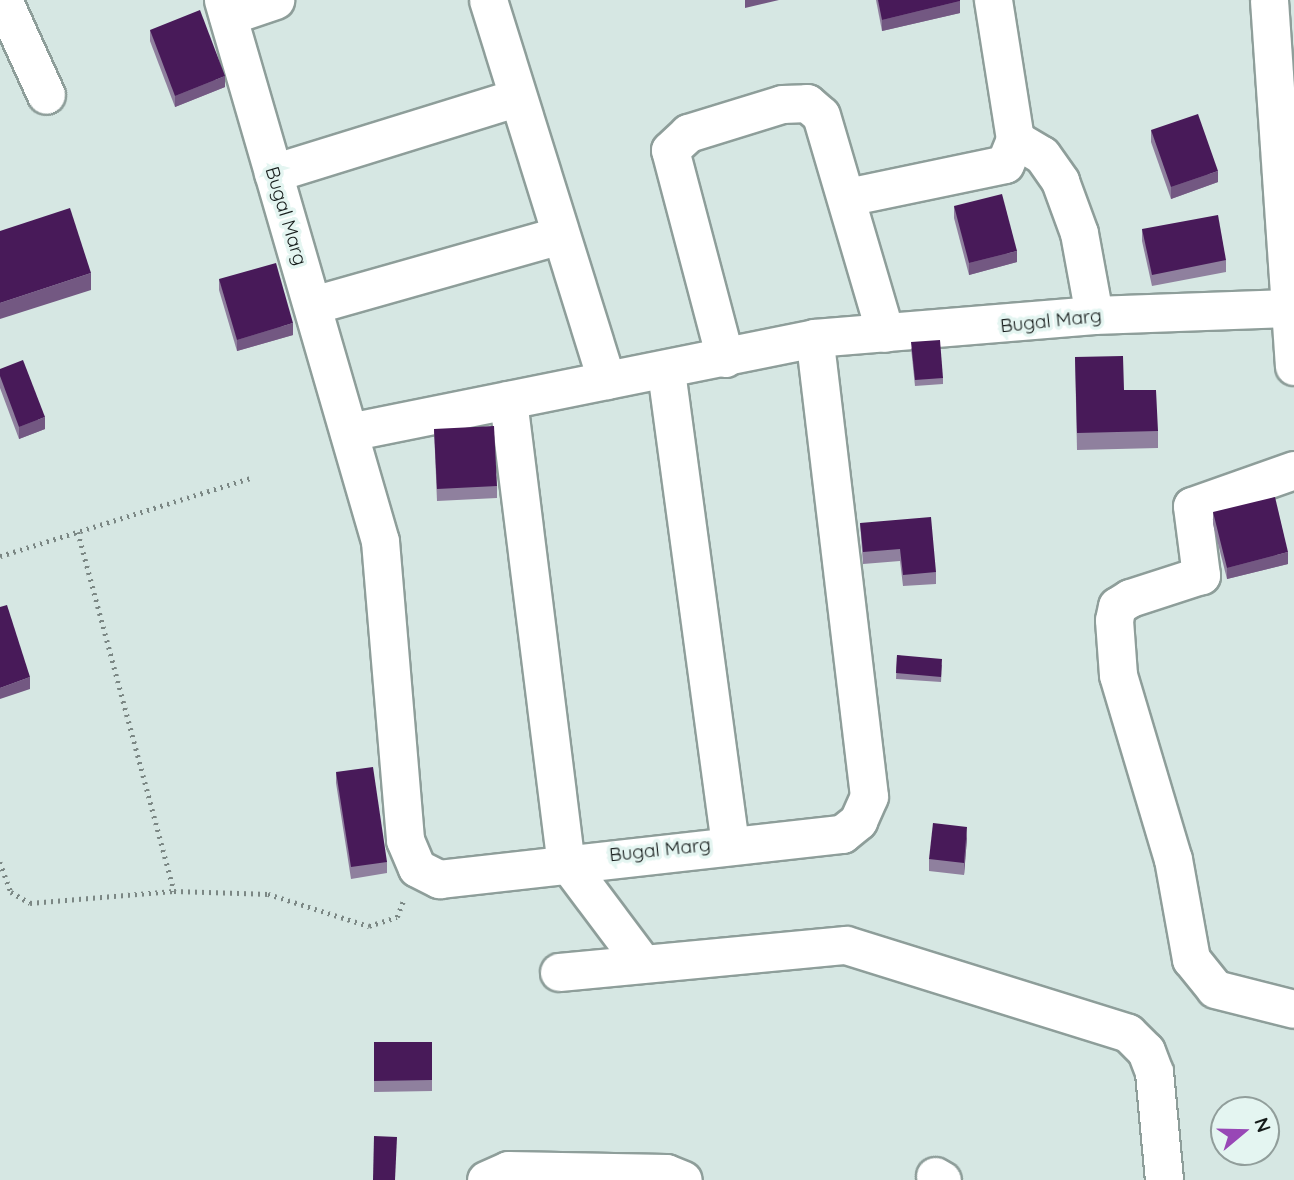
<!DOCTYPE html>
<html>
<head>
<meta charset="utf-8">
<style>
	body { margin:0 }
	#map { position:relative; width:1294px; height:1180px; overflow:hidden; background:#d6e7e3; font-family:Quicksand,sans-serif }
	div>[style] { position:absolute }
	.path>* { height:4.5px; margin-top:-2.25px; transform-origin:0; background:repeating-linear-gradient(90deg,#7b8784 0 2px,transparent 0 7px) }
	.roads { filter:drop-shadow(2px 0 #8e9e9a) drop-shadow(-2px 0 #8e9e9a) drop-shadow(0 2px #8e9e9a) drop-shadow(0 -2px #8e9e9a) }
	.minor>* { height:37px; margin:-18.5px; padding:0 18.5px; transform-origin:18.5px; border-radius:18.5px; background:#fff }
	.wall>* { inset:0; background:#8f809e }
	.shaded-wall>* { inset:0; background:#735882 }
	.building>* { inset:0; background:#481a59 }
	span { translate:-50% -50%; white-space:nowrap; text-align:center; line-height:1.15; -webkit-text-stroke:7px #e4f5f1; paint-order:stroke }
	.street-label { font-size:19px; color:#151b1a }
	.north { position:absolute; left:1210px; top:1096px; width:70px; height:70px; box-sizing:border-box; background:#e4f5f1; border:2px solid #919e9b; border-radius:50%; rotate:71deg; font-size:19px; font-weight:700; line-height:28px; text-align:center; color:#151b1a }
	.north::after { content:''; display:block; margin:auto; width:24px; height:32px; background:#9847b6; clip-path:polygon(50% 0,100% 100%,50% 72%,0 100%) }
</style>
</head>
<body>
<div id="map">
	<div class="path">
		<i style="left:78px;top:532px;width:372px;rotate:75deg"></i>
		<i style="left:0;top:556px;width:262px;rotate:-17.3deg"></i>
		<i style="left:0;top:862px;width:32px;rotate:70deg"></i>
		<i style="left:11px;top:892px;width:22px;rotate:30deg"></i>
		<i style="left:30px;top:903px;width:144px;rotate:-4.8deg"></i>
		<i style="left:174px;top:891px;width:94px;rotate:1.8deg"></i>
		<i style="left:268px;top:894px;width:106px;rotate:17.6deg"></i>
		<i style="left:369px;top:926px;width:29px;rotate:-18deg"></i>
		<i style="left:397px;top:917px;width:19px;rotate:-69deg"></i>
	</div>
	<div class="roads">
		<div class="minor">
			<i style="left:3px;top:0;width:104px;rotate:65.6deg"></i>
			<i style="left:223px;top:0;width:563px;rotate:73.82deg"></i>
			<i style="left:380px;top:541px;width:300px;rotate:85.2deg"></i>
			<i style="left:405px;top:840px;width:30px;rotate:67deg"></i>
			<i style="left:417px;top:868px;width:25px;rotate:27deg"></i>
			<i style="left:439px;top:879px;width:406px;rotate:-6.4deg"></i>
			<i style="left:842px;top:834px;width:21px;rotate:-39deg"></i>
			<i style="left:858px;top:821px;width:27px;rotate:-66deg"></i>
			<i style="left:869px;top:796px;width:461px;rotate:-96.8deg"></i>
			<i style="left:488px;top:0;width:398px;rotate:72.7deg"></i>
			<i style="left:1269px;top:0;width:367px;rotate:86.1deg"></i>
			<i style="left:228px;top:16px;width:50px;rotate:-18.8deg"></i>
			<i style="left:1015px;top:139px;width:31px;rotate:31deg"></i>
			<i style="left:1042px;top:155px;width:32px;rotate:55deg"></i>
			<i style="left:1060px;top:181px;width:55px;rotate:69.9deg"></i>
			<i style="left:1079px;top:233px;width:83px;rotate:79.6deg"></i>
			<i style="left:273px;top:173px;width:254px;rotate:-17.2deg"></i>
			<i style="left:847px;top:197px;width:161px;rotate:-11.8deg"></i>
			<i style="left:1005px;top:164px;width:27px;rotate:-68deg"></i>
			<i style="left:1015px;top:139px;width:141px;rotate:-99deg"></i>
			<i style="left:313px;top:305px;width:257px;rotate:-15.8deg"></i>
			<i style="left:725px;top:358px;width:215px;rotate:-104.8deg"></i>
			<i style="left:670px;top:150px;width:25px;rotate:-43deg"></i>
			<i style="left:688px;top:133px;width:98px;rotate:-17.1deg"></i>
			<i style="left:782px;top:104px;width:25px;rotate:-2deg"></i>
			<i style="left:807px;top:103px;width:18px;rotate:41deg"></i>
			<i style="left:821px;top:115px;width:227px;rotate:73.6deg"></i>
			<i style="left:666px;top:371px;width:475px;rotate:82.3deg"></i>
			<i style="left:508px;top:400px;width:464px;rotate:82.9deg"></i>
			<i style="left:565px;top:860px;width:125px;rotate:53.1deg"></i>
			<i style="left:349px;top:432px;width:474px;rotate:-11.4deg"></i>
			<i style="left:814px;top:338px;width:281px;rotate:-4.7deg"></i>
			<i style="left:1094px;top:315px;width:194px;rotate:-2.1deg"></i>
			<i style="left:1294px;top:470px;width:108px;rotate:160.6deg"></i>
			<i style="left:1192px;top:506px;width:70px;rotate:82.6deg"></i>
			<i style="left:1201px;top:575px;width:75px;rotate:162.1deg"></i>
			<i style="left:1130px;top:598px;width:15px;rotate:148deg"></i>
			<i style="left:1117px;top:606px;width:14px;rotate:102deg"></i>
			<i style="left:1114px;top:620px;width:55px;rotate:85.8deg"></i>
			<i style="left:1118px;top:675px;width:192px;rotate:73.4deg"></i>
			<i style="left:1173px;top:859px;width:102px;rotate:79.8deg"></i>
			<i style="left:1191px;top:959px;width:38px;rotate:51deg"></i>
			<i style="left:1215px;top:989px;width:81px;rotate:14.2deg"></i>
			<i style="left:559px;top:972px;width:288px;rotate:-5.4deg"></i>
			<i style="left:846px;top:945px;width:295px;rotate:17.3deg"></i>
			<i style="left:1128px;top:1033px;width:25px;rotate:45deg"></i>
			<i style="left:1146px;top:1051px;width:22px;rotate:69deg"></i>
			<i style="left:1154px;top:1072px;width:108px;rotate:84.7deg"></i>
			<i style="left:935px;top:1176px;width:8px;rotate:30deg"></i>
			<i style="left:486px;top:1180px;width:24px;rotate:-24deg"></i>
			<i style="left:508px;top:1170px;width:158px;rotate:1.1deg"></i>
			<i style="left:666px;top:1173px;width:18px;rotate:22deg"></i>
		</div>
	</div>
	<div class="wall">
		<i style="clip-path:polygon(876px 0,960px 0,960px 13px,882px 31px)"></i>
		<i style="clip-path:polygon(150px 30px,225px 87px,175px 107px,150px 41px)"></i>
		<i style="clip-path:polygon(1151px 130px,1218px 182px,1171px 199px,1151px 142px)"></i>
		<i style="clip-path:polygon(954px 206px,1017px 262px,969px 275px,954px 218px)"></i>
		<i style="clip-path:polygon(1142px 229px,1226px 260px,1226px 272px,1152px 286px,1142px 241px)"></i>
		<i style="clip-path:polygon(219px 279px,293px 335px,237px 351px,219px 290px)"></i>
		<i style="clip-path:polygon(911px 348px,943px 378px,943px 384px,915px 386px)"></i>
		<i style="clip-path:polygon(1075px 357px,1124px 390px,1158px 431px,1158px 448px,1077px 450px)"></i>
		<i style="clip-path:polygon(0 369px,45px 429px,19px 439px,0 388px,0 393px)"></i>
		<i style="clip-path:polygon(434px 429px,497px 486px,497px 498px,437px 501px)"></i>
		<i style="clip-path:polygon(1213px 512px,1288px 564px,1227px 579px,1213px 524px)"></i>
		<i style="clip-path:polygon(860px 523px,936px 572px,936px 584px,903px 586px,900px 561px,863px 564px)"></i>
		<i style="clip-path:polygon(897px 655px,942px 665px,941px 682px,896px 679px)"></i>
		<i style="clip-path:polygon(336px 772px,387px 862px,387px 873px,351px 879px,336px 783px)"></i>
		<i style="clip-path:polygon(967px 838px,964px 875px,929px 871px,929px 859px)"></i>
		<i style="clip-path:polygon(374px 1042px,432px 1042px,432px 1091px,374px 1092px)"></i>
	</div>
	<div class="shaded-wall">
		<i style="clip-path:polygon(745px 0,779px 0,745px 8px)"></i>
		<i style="clip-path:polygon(960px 1px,960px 13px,882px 31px,882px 20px)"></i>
		<i style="clip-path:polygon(225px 76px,225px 87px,175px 107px,175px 96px)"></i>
		<i style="clip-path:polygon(1218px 171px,1218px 182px,1171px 199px,1171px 187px)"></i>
		<i style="clip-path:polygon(1017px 251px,1017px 262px,969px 275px,969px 263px)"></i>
		<i style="clip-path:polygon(91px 273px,91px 290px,0 319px,0 303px)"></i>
		<i style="clip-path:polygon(293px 323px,293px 335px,237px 351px,237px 340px)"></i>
		<i style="clip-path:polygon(45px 417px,45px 429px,19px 439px,19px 427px)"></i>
		<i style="clip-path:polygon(1288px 552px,1288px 564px,1227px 579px,1227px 568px)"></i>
		<i style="clip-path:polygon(30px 677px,30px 689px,0 699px,0 688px)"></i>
		<i style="clip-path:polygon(967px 827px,967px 838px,964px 875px,964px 863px)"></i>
	</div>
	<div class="building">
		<i style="clip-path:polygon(878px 0,960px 0,960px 1px,882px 20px)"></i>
		<i style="clip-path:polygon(200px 10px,225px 76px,175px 96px,150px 30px)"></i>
		<i style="clip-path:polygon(1198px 114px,1218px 171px,1171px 187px,1151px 130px)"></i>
		<i style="clip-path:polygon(1002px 194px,1017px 251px,969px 263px,954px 206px)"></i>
		<i style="clip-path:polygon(70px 208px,91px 273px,0 303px,0 231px)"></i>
		<i style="clip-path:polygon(1218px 215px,1226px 260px,1152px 275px,1142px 229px)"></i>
		<i style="clip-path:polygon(276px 263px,293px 323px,237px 340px,219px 279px)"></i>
		<i style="clip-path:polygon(940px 340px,943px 378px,915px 380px,911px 342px)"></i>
		<i style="clip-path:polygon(1123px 356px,1124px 390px,1156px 390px,1158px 431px,1077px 433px,1075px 357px)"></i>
		<i style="clip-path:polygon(23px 360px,45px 417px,19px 427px,0 376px,0 369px)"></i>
		<i style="clip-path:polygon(494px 426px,497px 486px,437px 489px,434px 429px)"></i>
		<i style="clip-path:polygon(1275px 497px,1288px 552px,1227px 568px,1213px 512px)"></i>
		<i style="clip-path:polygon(931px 517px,936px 572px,903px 575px,900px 549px,863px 552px,860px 523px)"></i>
		<i style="clip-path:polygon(7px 605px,30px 677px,0 688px,0 607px)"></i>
		<i style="clip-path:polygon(897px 655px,942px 659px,941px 677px,896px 673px)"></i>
		<i style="clip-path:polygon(373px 767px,387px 862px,351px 867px,336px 772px)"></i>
		<i style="clip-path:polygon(933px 823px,967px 827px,964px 863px,929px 859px)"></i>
		<i style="clip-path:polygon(374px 1042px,432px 1042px,432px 1080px,374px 1081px)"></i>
		<i style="clip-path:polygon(374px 1136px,397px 1137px,395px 1180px,373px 1180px)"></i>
	</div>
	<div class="street-label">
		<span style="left:286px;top:216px;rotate:73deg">Bugal Marg</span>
		<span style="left:1051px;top:321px;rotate:-6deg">Bugal Marg</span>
		<span style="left:660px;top:850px;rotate:-6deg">Bugal Marg</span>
	</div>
	<div class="north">N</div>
</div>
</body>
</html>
